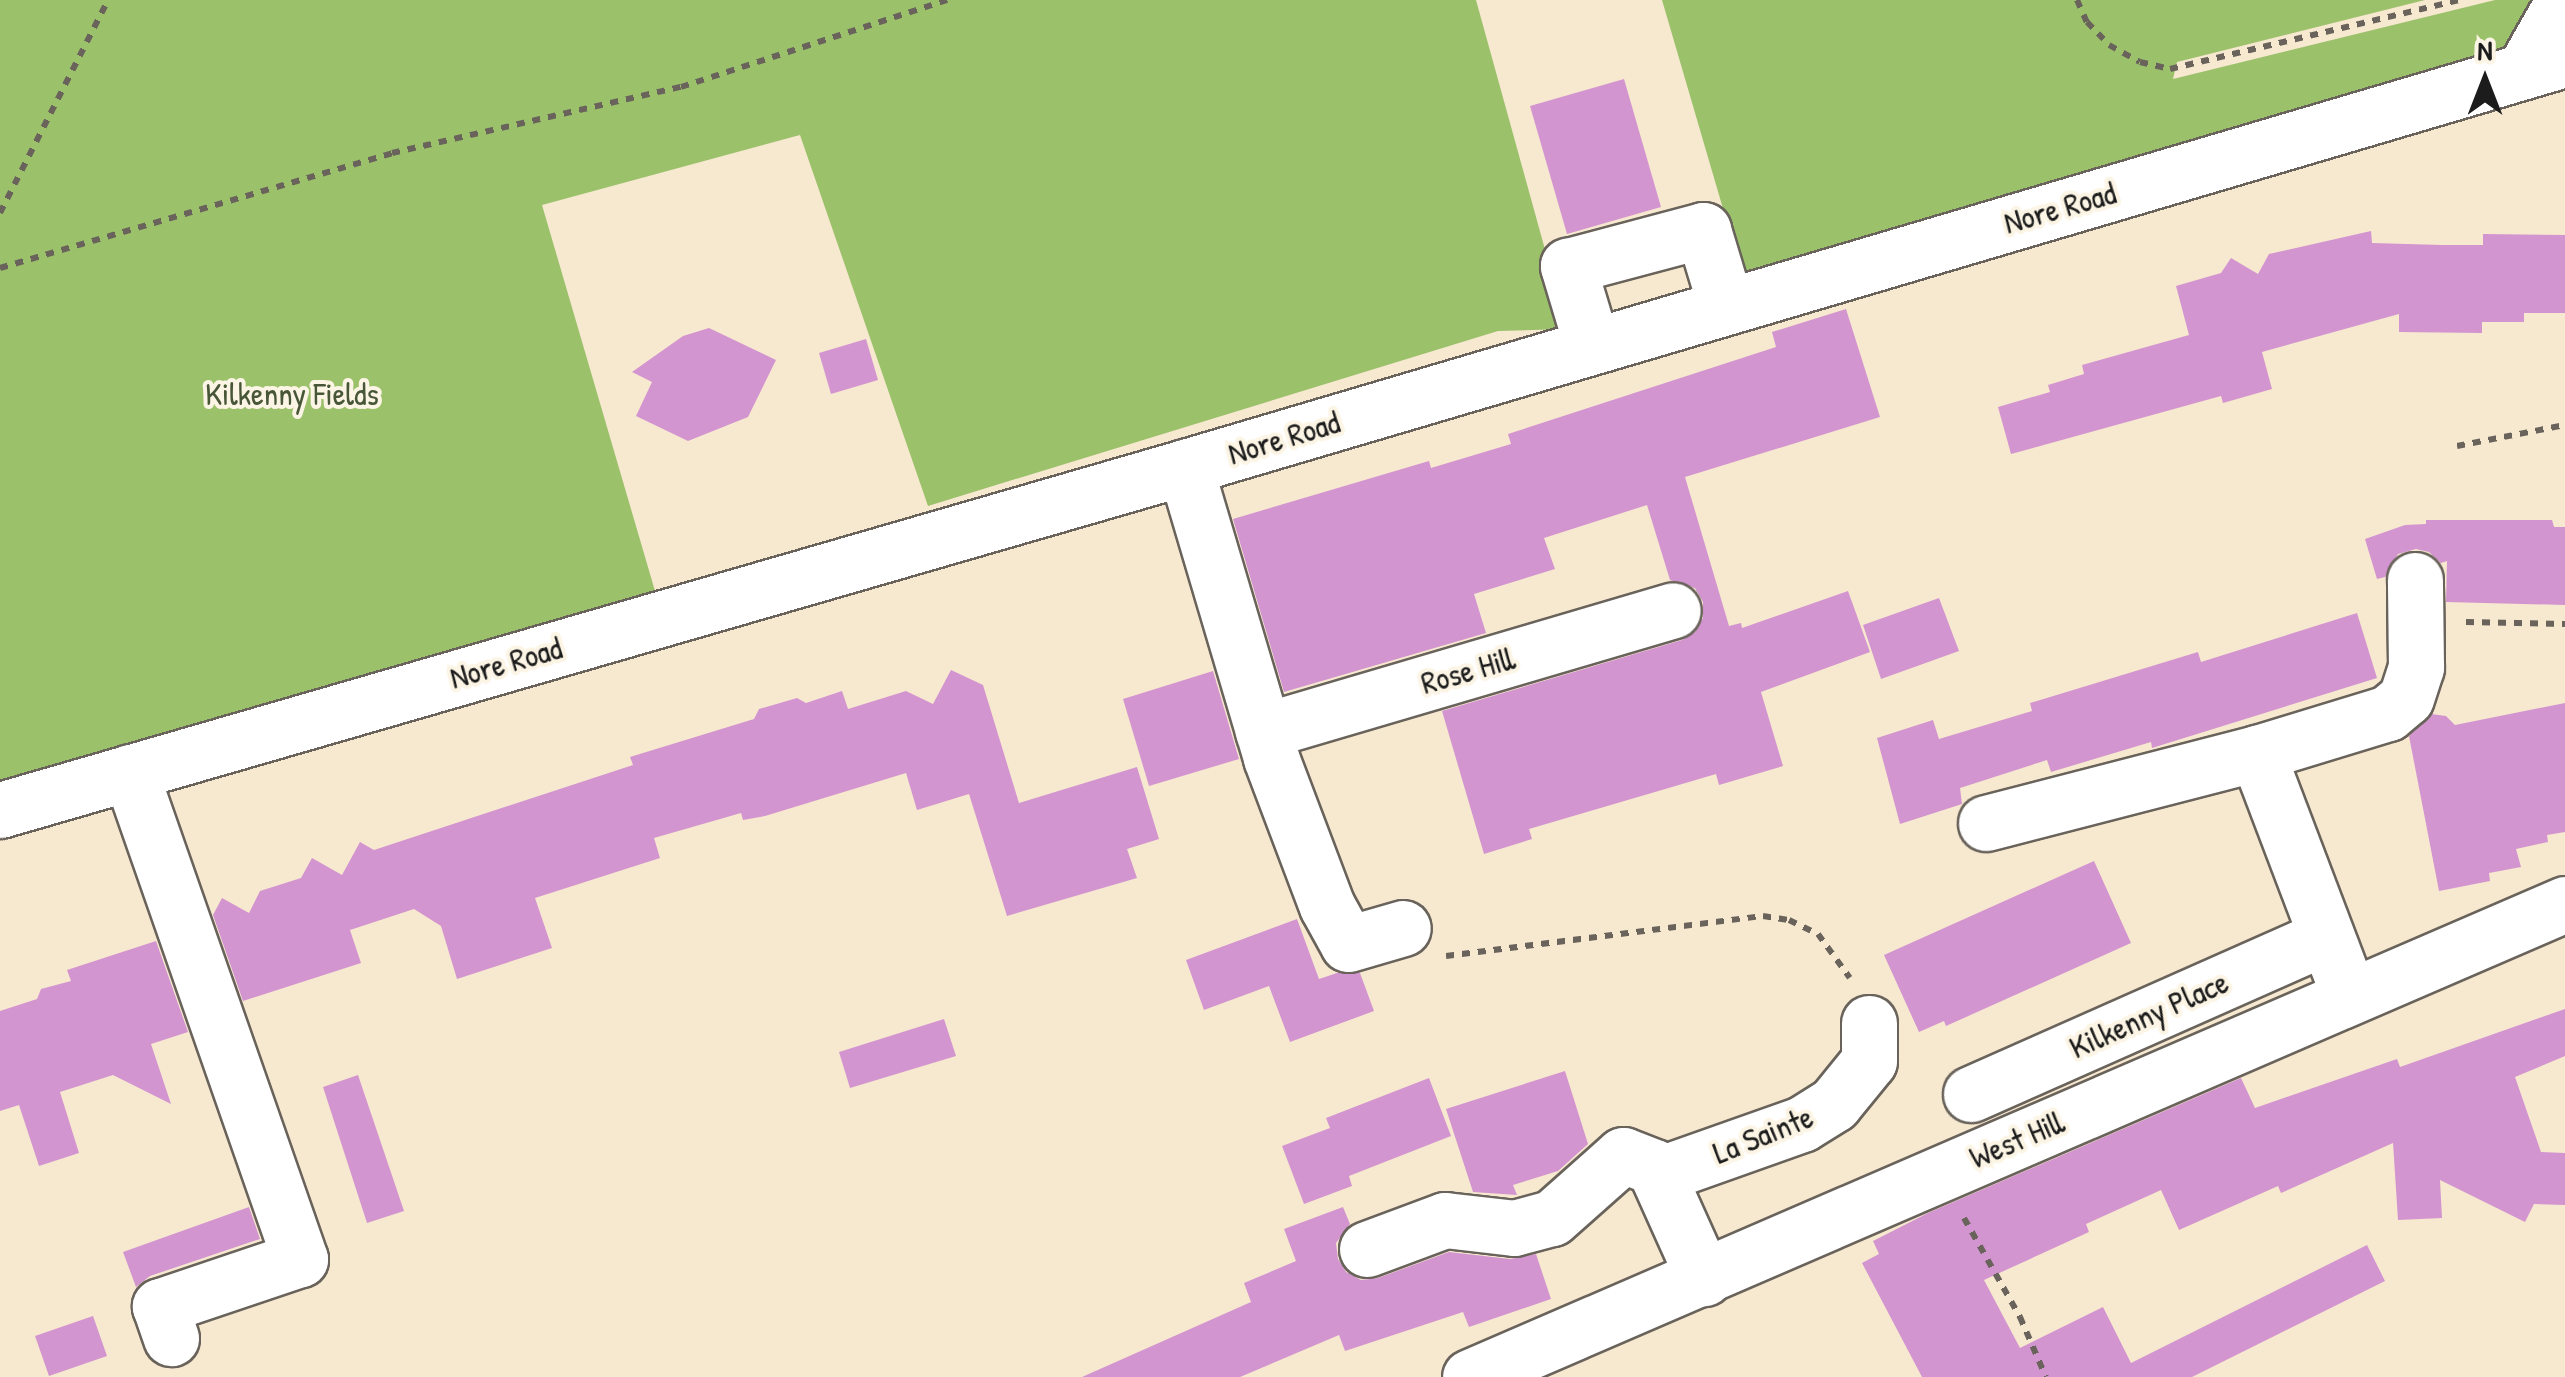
<!DOCTYPE html>
<html>
<head>
<meta charset="utf-8">
<style>
	body { margin:0 }
	#map { position:relative; width:2565px; height:1377px; overflow:hidden; background:#f7e8d0; font-family:"Patrick Hand",sans-serif }
	div>[style] { position:absolute }
	.green>* { inset:0; background:#9bc16b }
	.building>* { inset:0; background:#d395cf }
	.path>* { height:6px; margin-top:-3px; transform-origin:0; background:repeating-linear-gradient(90deg,#69635b 0 8px,transparent 0 16px) }
	.roads { filter:drop-shadow(2px 0 #69635b) drop-shadow(-2px 0 #69635b) drop-shadow(0 2px #69635b) drop-shadow(0 -2px #69635b) }
	.minor>* { height:55px; margin:-27.5px; padding:0 27.5px; transform-origin:27.5px; border-radius:27.5px; background:#fff }
	span { translate:-50% -50%; white-space:nowrap; text-align:center; line-height:1.15; -webkit-text-stroke:8px #fcf5e5; paint-order:stroke }
	.street-label { font-size:32px; color:#1c1c1c }
	.park-label { font-size:32px; color:#485638 }
	.north { position:absolute; left:2435px; top:30px; width:100px; height:100px; -webkit-text-stroke:8px #fcf5e5; paint-order:stroke; rotate:0deg; font-size:28px; font-weight:700; line-height:40px; text-align:center; color:#1c1c1c }
	.north::after { content:''; display:block; margin:auto; width:35px; height:45px; background:#1c1c1c; clip-path:polygon(50% 0,100% 100%,50% 72%,0 100%) }
</style>
</head>
<body>
<div id="map">
	<div class="green">
		<i style="clip-path:polygon(0 0,1476px 0,1567px 329px,1498px 331px,928px 506px,800px 135px,542px 205px,655px 591px,0 786px)"></i>
		<i style="clip-path:polygon(1662px 0,2425px 0,2177px 62px,2173px 79px,2495px 0,2540px 0,2511px 43px,2496px 53px,1743px 277px)"></i>
	</div>
	<div class="building">
		<i style="clip-path:polygon(1624px 79px,1661px 207px,1567px 234px,1530px 106px)"></i>
		<i style="clip-path:polygon(2371px 231px,2372px 243px,2442px 245px,2483px 245px,2483px 234px,2565px 235px,2565px 313px,2524px 313px,2524px 322px,2482px 322px,2482px 333px,2399px 332px,2399px 314px,2262px 352px,2272px 389px,2223px 403px,2221px 396px,2011px 454px,1998px 407px,2050px 392px,2048px 385px,2084px 374px,2082px 365px,2189px 335px,2176px 286px,2221px 273px,2231px 258px,2258px 274px,2269px 254px)"></i>
		<i style="clip-path:polygon(1846px 309px,1880px 417px,1685px 477px,1729px 626px,1741px 623px,1742px 628px,1848px 591px,1870px 652px,1761px 692px,1783px 766px,1719px 785px,1716px 774px,1672px 787px,1529px 829px,1532px 839px,1484px 854px,1442px 711px,1682px 640px,1695px 632px,1703px 618px,1703px 602px,1695px 588px,1670px 580px,1647px 505px,1544px 538px,1555px 569px,1474px 594px,1486px 633px,1284px 692px,1233px 519px,1429px 461px,1431px 468px,1511px 444px,1508px 434px,1776px 347px,1772px 332px)"></i>
		<i style="clip-path:polygon(709px 328px,776px 360px,748px 417px,688px 441px,636px 416px,652px 382px,632px 372px,683px 336px)"></i>
		<i style="clip-path:polygon(866px 339px,878px 380px,831px 394px,819px 353px)"></i>
		<i style="clip-path:polygon(2426px 520px,2552px 520px,2554px 527px,2565px 527px,2565px 605px,2446px 602px,2447px 561px,2441px 563px,2429px 552px,2416px 549px,2398px 554px,2385px 577px,2377px 579px,2365px 539px,2405px 525px,2426px 524px)"></i>
		<i style="clip-path:polygon(1939px 598px,1959px 651px,1881px 679px,1863px 625px)"></i>
		<i style="clip-path:polygon(2357px 613px,2377px 678px,2152px 748px,2151px 742px,2051px 772px,2047px 760px,1960px 788px,1962px 804px,1900px 824px,1877px 738px,1933px 720px,1939px 739px,2032px 711px,2030px 703px,2198px 652px,2201px 662px)"></i>
		<i style="clip-path:polygon(951px 670px,983px 685px,1019px 803px,1137px 767px,1159px 839px,1127px 849px,1137px 878px,1007px 916px,969px 794px,917px 810px,906px 773px,765px 816px,743px 820px,741px 813px,654px 838px,660px 858px,535px 898px,552px 948px,457px 979px,441px 926px,414px 909px,350px 930px,361px 963px,243px 1001px,213px 915px,222px 898px,249px 913px,260px 891px,301px 878px,312px 858px,342px 875px,360px 842px,374px 850px,633px 765px,630px 757px,754px 719px,759px 709px,797px 698px,806px 703px,842px 691px,848px 709px,906px 691px,933px 704px)"></i>
		<i style="clip-path:polygon(1213px 671px,1239px 759px,1149px 786px,1123px 699px)"></i>
		<i style="clip-path:polygon(2565px 703px,2565px 832px,2547px 835px,2548px 842px,2516px 849px,2521px 867px,2489px 873px,2490px 881px,2439px 891px,2409px 736px,2431px 714px,2446px 716px,2455px 725px)"></i>
		<i style="clip-path:polygon(2094px 861px,2131px 943px,1946px 1026px,1944px 1021px,1919px 1032px,1884px 955px)"></i>
		<i style="clip-path:polygon(1297px 919px,1319px 979px,1337px 973px,1360px 973px,1374px 1011px,1290px 1042px,1269px 986px,1204px 1010px,1186px 960px)"></i>
		<i style="clip-path:polygon(156px 941px,188px 1032px,151px 1044px,171px 1104px,113px 1075px,60px 1092px,79px 1153px,39px 1166px,19px 1105px,0 1111px,0 1011px,37px 999px,41px 989px,71px 981px,67px 970px)"></i>
		<i style="clip-path:polygon(2565px 1009px,2565px 1056px,2515px 1077px,2541px 1152px,2565px 1153px,2565px 1205px,2534px 1204px,2525px 1222px,2440px 1180px,2442px 1218px,2398px 1220px,2393px 1143px,2281px 1193px,2278px 1186px,2179px 1230px,2161px 1190px,2086px 1224px,2089px 1232px,1984px 1280px,2020px 1348px,2103px 1307px,2131px 1363px,2367px 1245px,2385px 1281px,2192px 1377px,1922px 1377px,1862px 1263px,1879px 1254px,1873px 1241px,1928px 1213px,2241px 1078px,2255px 1108px,2397px 1059px,2400px 1067px)"></i>
		<i style="clip-path:polygon(944px 1019px,956px 1056px,850px 1088px,839px 1052px)"></i>
		<i style="clip-path:polygon(1565px 1071px,1588px 1144px,1558px 1171px,1513px 1185px,1517px 1195px,1473px 1192px,1446px 1109px)"></i>
		<i style="clip-path:polygon(358px 1075px,404px 1211px,367px 1223px,323px 1087px)"></i>
		<i style="clip-path:polygon(1429px 1078px,1451px 1136px,1349px 1176px,1352px 1186px,1304px 1204px,1282px 1146px,1330px 1128px,1326px 1118px)"></i>
		<i style="clip-path:polygon(249px 1207px,260px 1239px,150px 1276px,136px 1287px,123px 1252px)"></i>
		<i style="clip-path:polygon(1343px 1207px,1350px 1224px,1336px 1243px,1338px 1259px,1346px 1272px,1361px 1280px,1378px 1278px,1449px 1252px,1510px 1259px,1536px 1254px,1551px 1299px,1469px 1327px,1463px 1312px,1345px 1351px,1339px 1335px,1240px 1377px,1082px 1377px,1251px 1302px,1244px 1283px,1296px 1261px,1284px 1229px)"></i>
		<i style="clip-path:polygon(93px 1316px,107px 1356px,49px 1376px,35px 1336px)"></i>
	</div>
	<div class="path">
		<i style="left:2077px;top:0;width:24px;rotate:66deg"></i>
		<i style="left:2087px;top:22px;width:32px;rotate:46deg"></i>
		<i style="left:2109px;top:45px;width:35px;rotate:29deg"></i>
		<i style="left:2140px;top:62px;width:31px;rotate:13deg"></i>
		<i style="left:2170px;top:69px;width:298px;rotate:-13.4deg"></i>
		<i style="left:0;top:213px;width:239px;rotate:-63.1deg"></i>
		<i style="left:0;top:268px;width:409px;rotate:-16.3deg"></i>
		<i style="left:392px;top:153px;width:296px;rotate:-12.9deg"></i>
		<i style="left:681px;top:87px;width:280px;rotate:-18.1deg"></i>
		<i style="left:2457px;top:446px;width:110px;rotate:-11deg"></i>
		<i style="left:2466px;top:622px;width:99px;rotate:1.2deg"></i>
		<i style="left:1446px;top:956px;width:320px;rotate:-7.2deg"></i>
		<i style="left:1763px;top:916px;width:26px;rotate:9deg"></i>
		<i style="left:1789px;top:920px;width:32px;rotate:26deg"></i>
		<i style="left:1818px;top:934px;width:54px;rotate:54deg"></i>
		<i style="left:1964px;top:1218px;width:114px;rotate:60.5deg"></i>
		<i style="left:2020px;top:1317px;width:65px;rotate:66.6deg"></i>
	</div>
	<div class="roads">
		<div class="minor">
			<i style="left:2524px;top:70px;width:81px;rotate:-60.3deg"></i>
			<i style="left:1592px;top:346px;width:84px;rotate:-106.7deg"></i>
			<i style="left:1568px;top:266px;width:140px;rotate:-14.9deg"></i>
			<i style="left:1703px;top:230px;width:79px;rotate:73.2deg"></i>
			<i style="left:1185px;top:467px;width:303px;rotate:73.5deg"></i>
			<i style="left:1271px;top:758px;width:158px;rotate:69.3deg"></i>
			<i style="left:1327px;top:906px;width:43px;rotate:61.1deg"></i>
			<i style="left:1348px;top:944px;width:57px;rotate:-16.2deg"></i>
			<i style="left:1263px;top:731px;width:427px;rotate:-16.4deg"></i>
			<i style="left:2257px;top:753px;width:234px;rotate:69.2deg"></i>
			<i style="left:130px;top:772px;width:516px;rotate:70.76deg"></i>
			<i style="left:300px;top:1259px;width:148px;rotate:161.4deg"></i>
			<i style="left:160px;top:1306px;width:34px;rotate:71deg"></i>
			<i style="left:0;top:810px;width:1234px;rotate:-16.14deg"></i>
			<i style="left:1185px;top:467px;width:1439px;rotate:-16.47deg"></i>
			<i style="left:1986px;top:823px;width:280px;rotate:-14.5deg"></i>
			<i style="left:2257px;top:753px;width:137px;rotate:-17deg"></i>
			<i style="left:2388px;top:713px;width:23px;rotate:-40deg"></i>
			<i style="left:2406px;top:698px;width:33px;rotate:-72deg"></i>
			<i style="left:2416px;top:667px;width:87px;rotate:-90.7deg"></i>
			<i style="left:1971px;top:1094px;width:388px;rotate:-23.9deg"></i>
			<i style="left:1658px;top:1175px;width:153px;rotate:-19.5deg"></i>
			<i style="left:1802px;top:1124px;width:38px;rotate:-32deg"></i>
			<i style="left:1834px;top:1104px;width:55px;rotate:-50.9deg"></i>
			<i style="left:1869px;top:1061px;width:38px;rotate:-90deg"></i>
			<i style="left:1367px;top:1249px;width:83px;rotate:-20.4deg"></i>
			<i style="left:1445px;top:1220px;width:69px;rotate:6.6deg"></i>
			<i style="left:1514px;top:1228px;width:39px;rotate:-15deg"></i>
			<i style="left:1552px;top:1218px;width:95px;rotate:-41.6deg"></i>
			<i style="left:1623px;top:1155px;width:33px;rotate:21deg"></i>
			<i style="left:1654px;top:1167px;width:122px;rotate:65.8deg"></i>
			<i style="left:1470px;top:1377px;width:1193px;rotate:-23.36deg"></i>
		</div>
	</div>
	<div class="street-label">
		<span style="left:2060px;top:208px;rotate:-16deg">Nore Road</span>
		<span style="left:1284px;top:438px;rotate:-17deg">Nore Road</span>
		<span style="left:506px;top:663px;rotate:-16deg">Nore Road</span>
		<span style="left:1468px;top:671px;rotate:-16deg">Rose Hill</span>
		<span style="left:2149px;top:1015px;rotate:-24deg">Kilkenny Place</span>
		<span style="left:1763px;top:1135px;rotate:-22deg">La Sainte</span>
		<span style="left:2017px;top:1140px;rotate:-23deg">West Hill</span>
	</div>
	<div class="park-label">
		<span style="left:292px;top:394px">Kilkenny Fields</span>
	</div>
	<div class="north">N</div>
</div>
</body>
</html>
